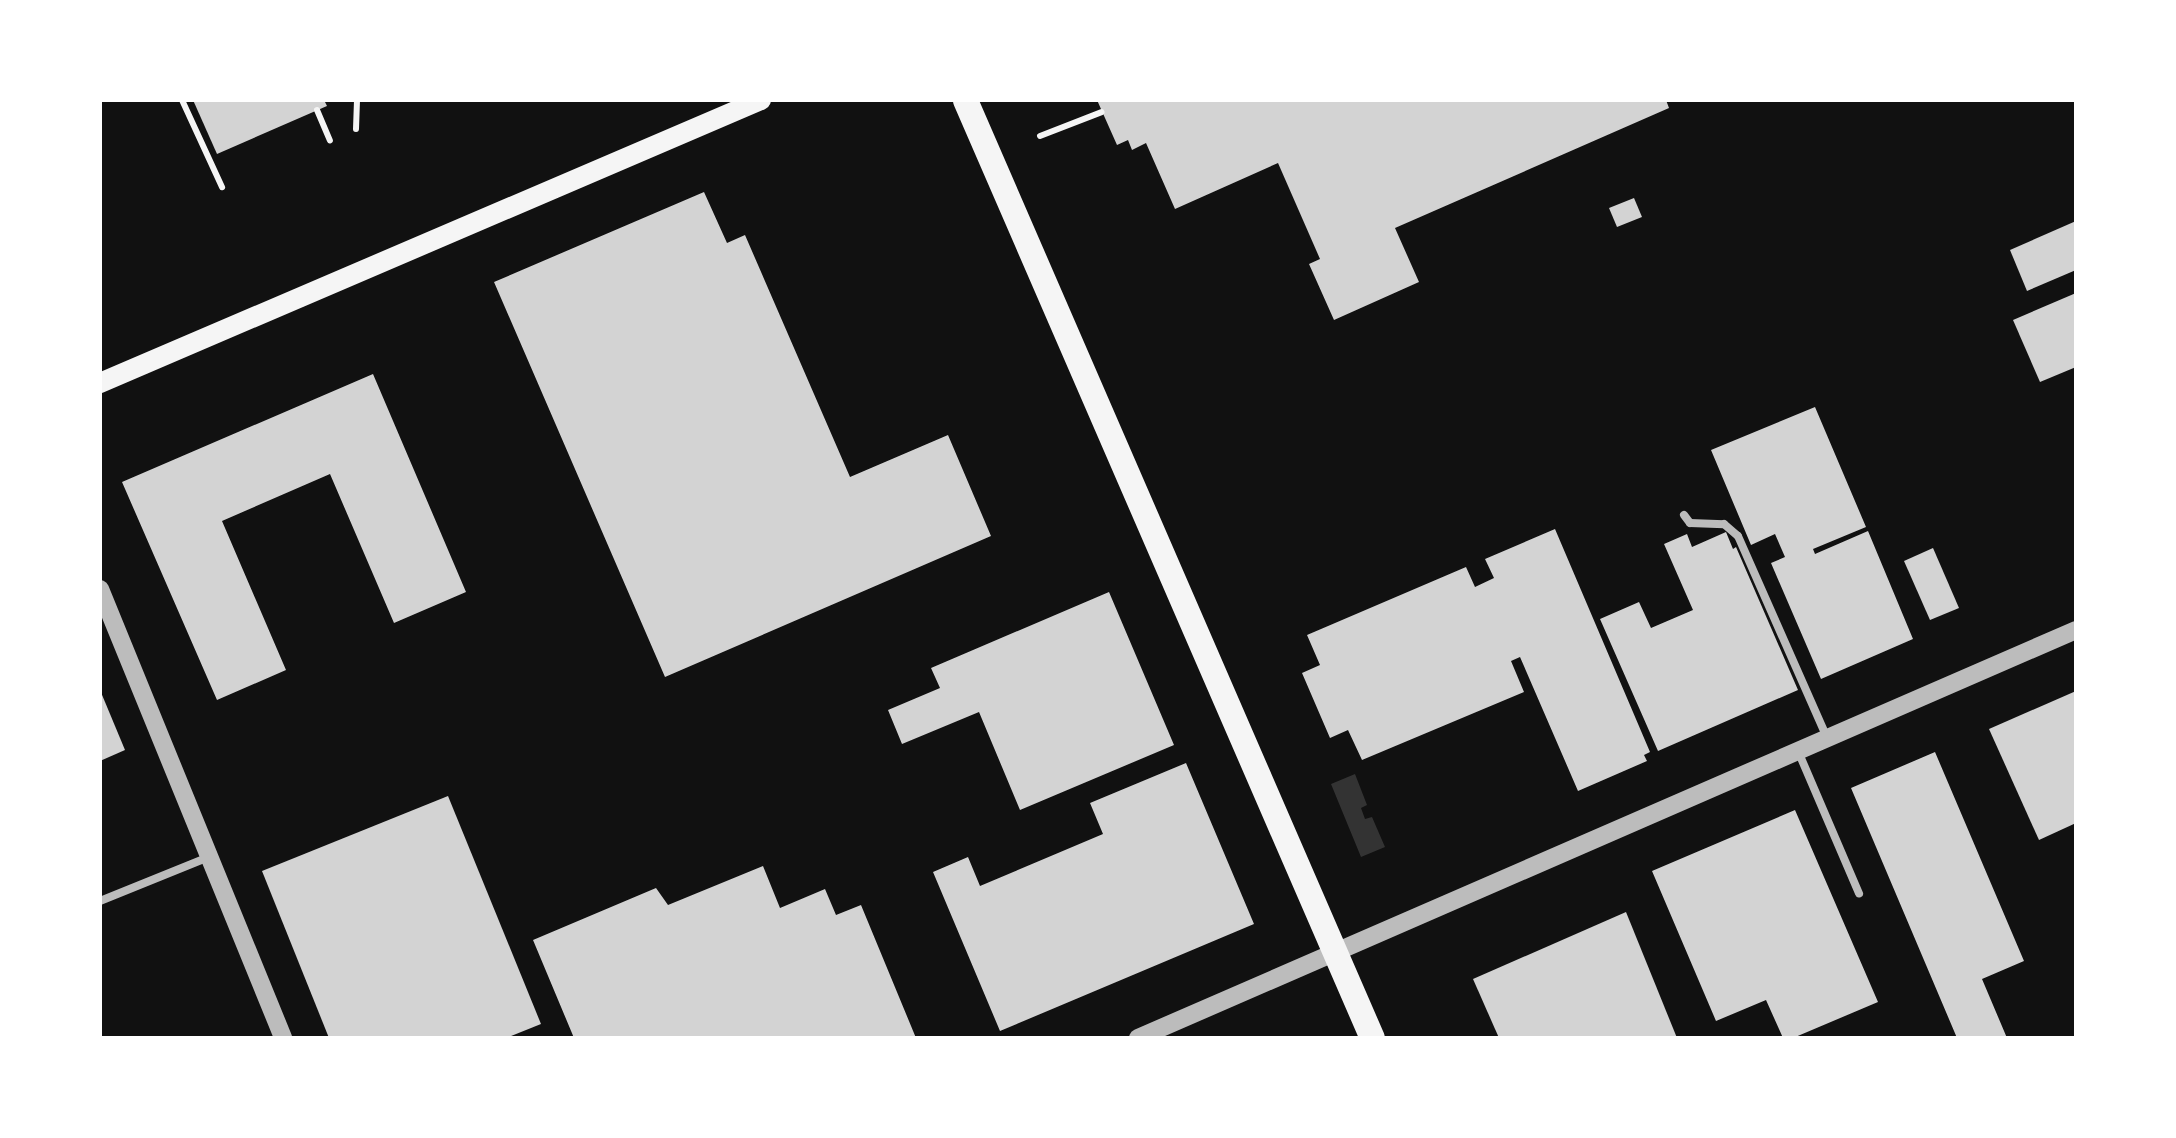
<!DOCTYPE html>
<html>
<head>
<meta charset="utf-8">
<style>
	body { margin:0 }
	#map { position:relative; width:2176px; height:1138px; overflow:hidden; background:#111; font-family:Helvetica,sans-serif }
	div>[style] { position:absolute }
	.water>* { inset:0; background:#333 }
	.building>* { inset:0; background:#d3d3d3 }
	.path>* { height:6px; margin:-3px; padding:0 3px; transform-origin:3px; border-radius:3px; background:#f5f5f5 }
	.service>* { height:8px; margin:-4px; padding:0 4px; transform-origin:4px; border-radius:4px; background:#bcbcbc }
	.tertiary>* { height:18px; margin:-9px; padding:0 9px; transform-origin:9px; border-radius:9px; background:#bcbcbc }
	.secondary>* { height:20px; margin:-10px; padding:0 10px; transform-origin:10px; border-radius:10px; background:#f5f5f5 }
	.primary>* { height:25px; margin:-12.5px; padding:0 12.5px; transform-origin:12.5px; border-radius:12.5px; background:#f5f5f5 }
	span { translate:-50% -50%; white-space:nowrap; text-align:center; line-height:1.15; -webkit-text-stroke:10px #fff; paint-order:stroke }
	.frame { position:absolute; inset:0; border:102px solid #fff; pointer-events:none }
</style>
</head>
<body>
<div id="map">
	<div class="water">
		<i style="clip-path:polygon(1355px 774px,1367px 805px,1361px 808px,1365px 819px,1372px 817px,1385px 847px,1361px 857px,1331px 784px)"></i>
	</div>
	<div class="building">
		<i style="clip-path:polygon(193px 100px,324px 100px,327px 106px,217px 154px)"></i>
		<i style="clip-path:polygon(1097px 100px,1666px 100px,1669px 108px,1395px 228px,1419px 282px,1334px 320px,1309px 264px,1320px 259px,1278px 163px,1175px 209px,1146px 143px,1132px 150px,1128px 140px,1117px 145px)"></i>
		<i style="clip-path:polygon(704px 192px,727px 243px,745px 235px,850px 477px,948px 435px,991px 536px,665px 677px,494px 282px)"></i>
		<i style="clip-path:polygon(1634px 198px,1642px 217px,1617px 227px,1609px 208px)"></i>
		<i style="clip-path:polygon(2076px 221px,2076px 270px,2027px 291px,2010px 250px)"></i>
		<i style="clip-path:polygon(2076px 293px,2076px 367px,2040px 382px,2013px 320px)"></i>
		<i style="clip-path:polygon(373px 374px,466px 592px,394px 623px,330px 474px,222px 521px,286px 670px,217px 700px,122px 482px)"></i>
		<i style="clip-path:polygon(1815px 407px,1866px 527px,1813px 549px,1815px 554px,1868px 531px,1913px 639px,1821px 679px,1771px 563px,1785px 557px,1775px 534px,1751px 545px,1711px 450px)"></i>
		<i style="clip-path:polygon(1555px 529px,1650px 752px,1644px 755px,1647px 761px,1578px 791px,1520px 657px,1511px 661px,1524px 692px,1362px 760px,1348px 730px,1330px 738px,1302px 673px,1320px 665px,1307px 635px,1466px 567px,1475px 587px,1494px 578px,1485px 559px)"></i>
		<i style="clip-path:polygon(1726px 532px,1733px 549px,1736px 547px,1798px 690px,1658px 751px,1600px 619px,1639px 602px,1651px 628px,1693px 610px,1664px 544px,1687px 534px,1692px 547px)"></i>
		<i style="clip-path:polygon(1933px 548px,1959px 608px,1930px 620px,1904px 561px)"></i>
		<i style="clip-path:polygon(1109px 592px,1174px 745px,1020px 810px,979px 712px,902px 744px,888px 710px,940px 688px,931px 668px)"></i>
		<i style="clip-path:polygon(100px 690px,125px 750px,100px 761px)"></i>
		<i style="clip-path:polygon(2076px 691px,2076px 823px,2039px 840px,1989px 729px)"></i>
		<i style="clip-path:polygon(1935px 752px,2024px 961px,1982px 979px,2007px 1038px,1957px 1038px,1851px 788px)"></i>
		<i style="clip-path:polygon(1186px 763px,1254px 924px,1000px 1031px,933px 872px,968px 857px,980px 886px,1103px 834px,1090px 803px)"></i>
		<i style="clip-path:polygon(448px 796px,541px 1024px,506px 1038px,329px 1038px,262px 871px)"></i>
		<i style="clip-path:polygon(1795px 810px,1878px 1002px,1793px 1038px,1783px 1038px,1766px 1000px,1716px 1021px,1652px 871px)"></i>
		<i style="clip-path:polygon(763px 866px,780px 908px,825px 889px,836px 915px,861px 905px,916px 1038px,574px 1038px,533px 940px,656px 888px,668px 905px)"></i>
		<i style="clip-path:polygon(1626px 912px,1677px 1038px,1499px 1038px,1473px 979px)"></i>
	</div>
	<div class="path">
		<i style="left:182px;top:100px;width:96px;rotate:65.3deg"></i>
		<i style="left:317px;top:110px;width:33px;rotate:67deg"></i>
		<i style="left:356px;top:129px;width:29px;rotate:-88deg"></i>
		<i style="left:1040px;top:136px;width:66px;rotate:-21.2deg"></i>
	</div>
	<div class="service">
		<i style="left:1684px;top:515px;width:10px;rotate:53deg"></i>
		<i style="left:1690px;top:523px;width:34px;rotate:2deg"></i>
		<i style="left:1724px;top:524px;width:18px;rotate:41deg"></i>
		<i style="left:1738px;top:536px;width:221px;rotate:66.2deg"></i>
		<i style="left:1798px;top:751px;width:155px;rotate:66.8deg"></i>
		<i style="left:100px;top:901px;width:118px;rotate:-22deg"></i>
	</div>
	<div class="tertiary">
		<i style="left:100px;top:589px;width:485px;rotate:67.8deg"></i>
		<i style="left:1138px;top:1038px;width:1023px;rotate:-23.51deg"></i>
	</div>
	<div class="secondary">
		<i style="left:100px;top:383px;width:719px;rotate:-23.18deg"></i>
	</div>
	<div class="primary">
		<i style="left:965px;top:100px;width:1022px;rotate:66.54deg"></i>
	</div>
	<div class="frame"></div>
</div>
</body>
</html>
